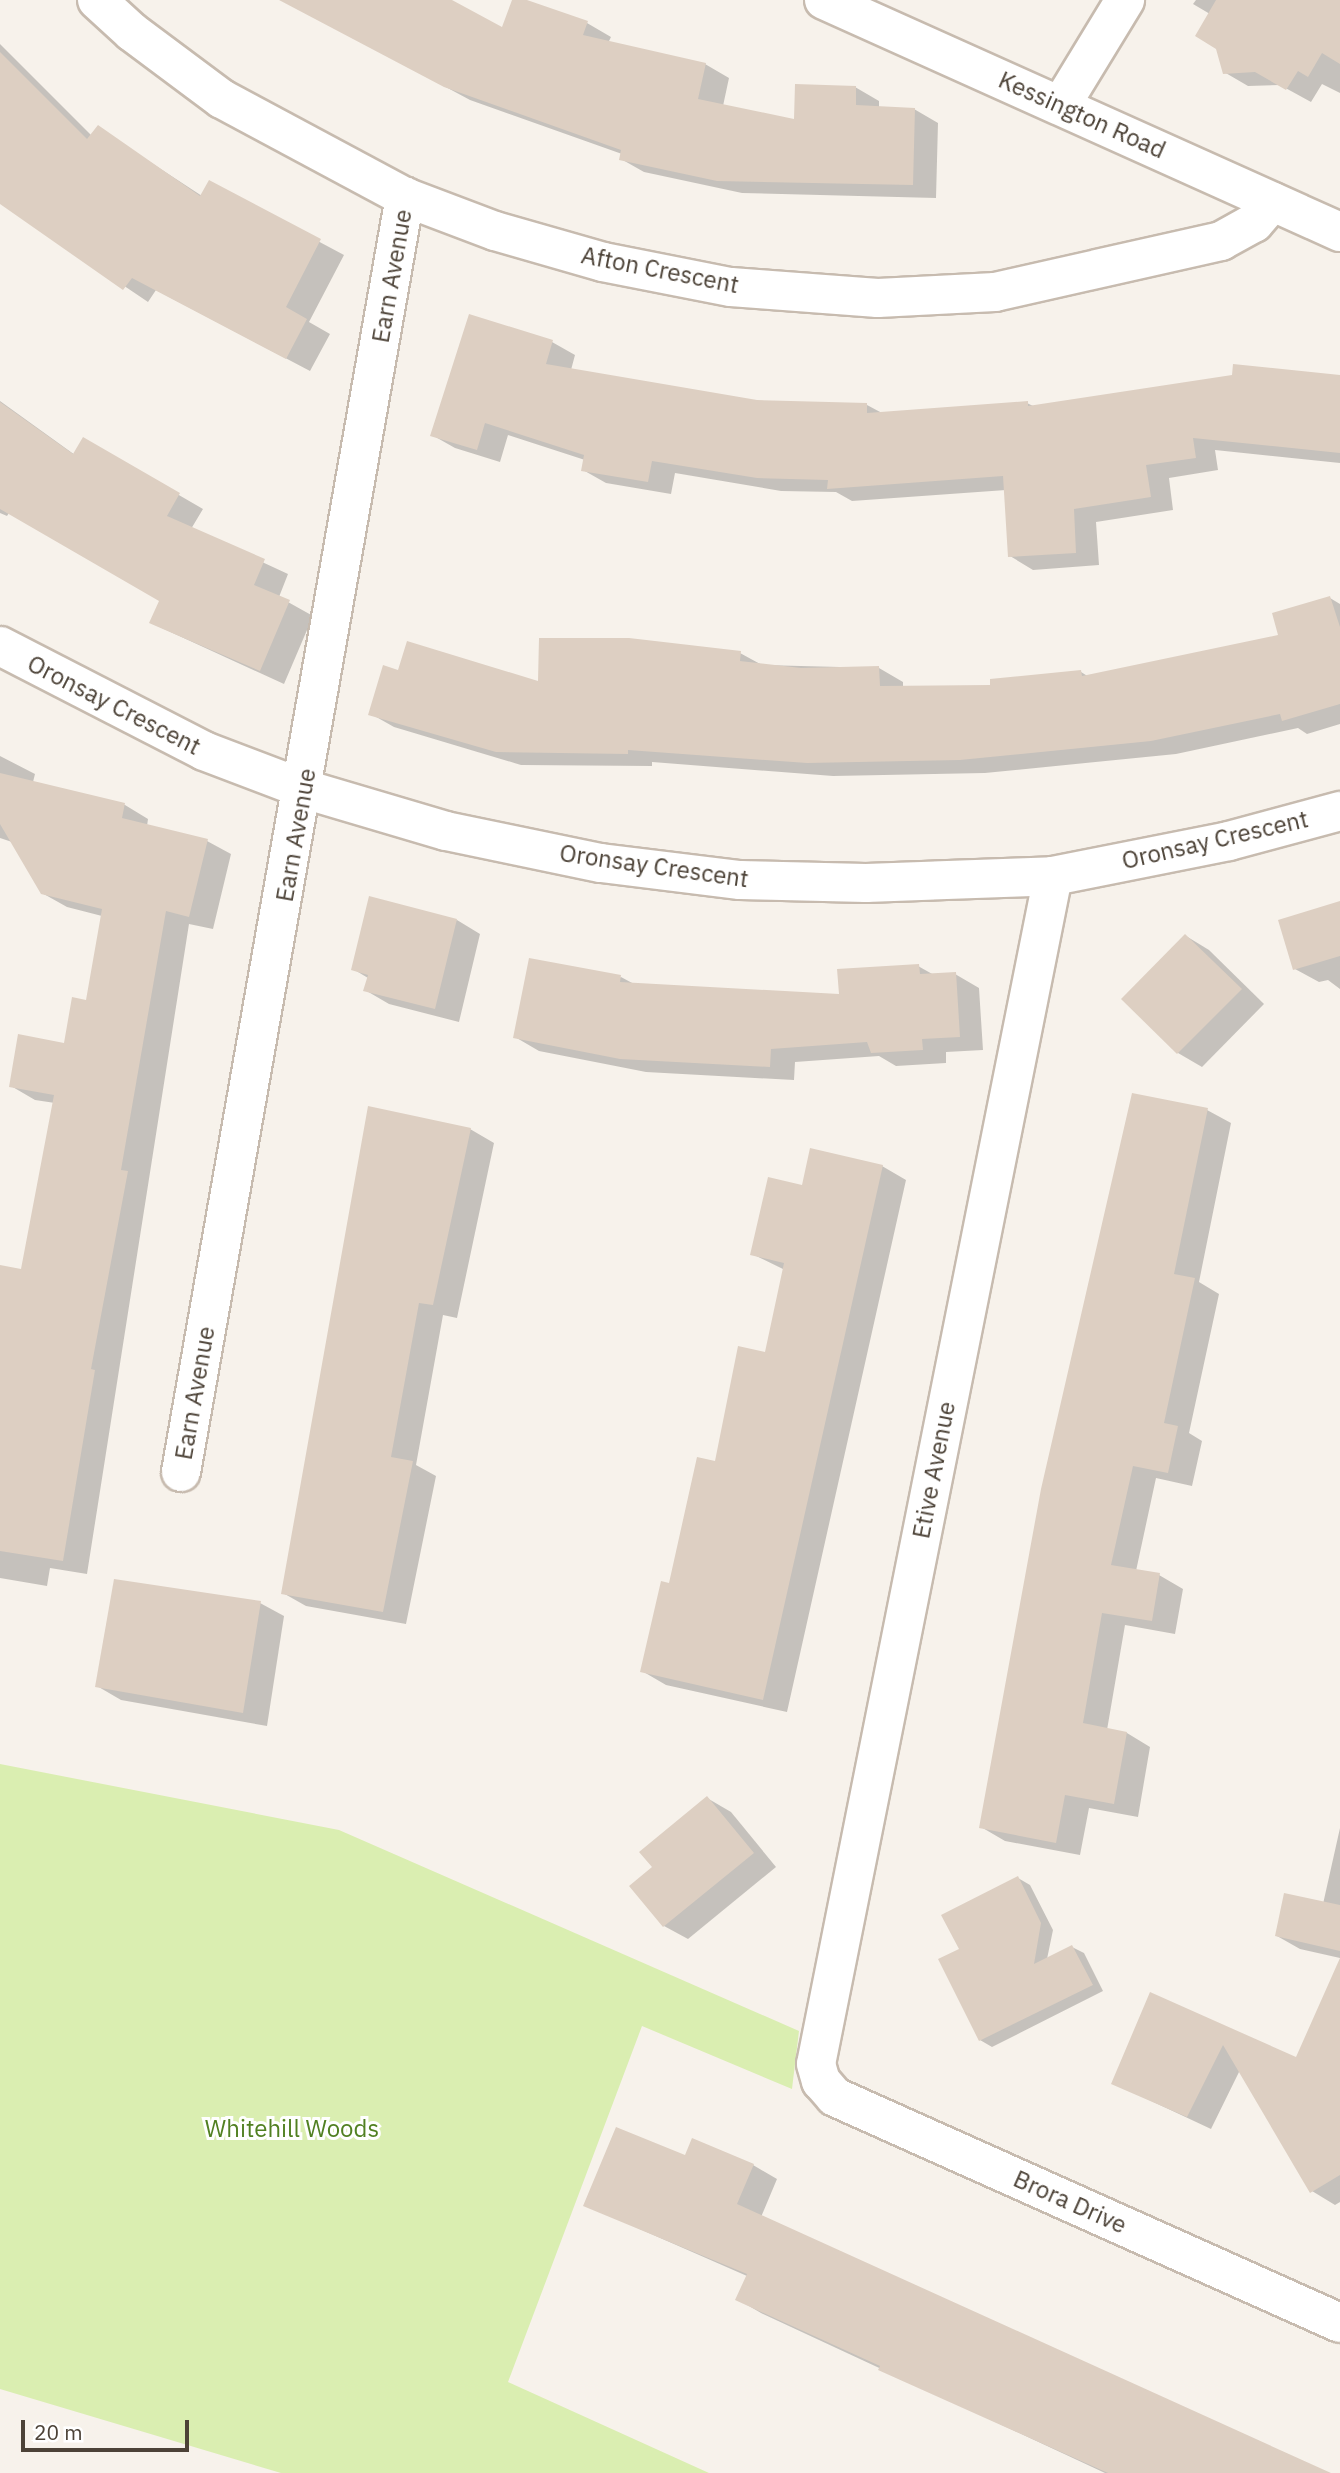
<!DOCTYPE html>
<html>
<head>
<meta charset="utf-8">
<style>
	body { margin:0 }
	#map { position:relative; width:1340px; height:2473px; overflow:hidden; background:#f7f2eb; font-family:"IBM Plex Sans",sans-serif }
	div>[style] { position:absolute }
	.green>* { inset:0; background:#daeeb1 }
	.shadow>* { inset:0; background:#0003 }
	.building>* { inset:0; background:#ddcfc2 }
	.roads { filter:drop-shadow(2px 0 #c7bbaf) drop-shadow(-2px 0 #c7bbaf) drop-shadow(0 2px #c7bbaf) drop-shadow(0 -2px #c7bbaf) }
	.minor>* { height:38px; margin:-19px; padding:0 19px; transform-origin:19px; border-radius:19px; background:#fff }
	span { translate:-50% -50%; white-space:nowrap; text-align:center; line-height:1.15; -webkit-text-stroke:6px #fff; paint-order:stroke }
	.street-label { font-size:24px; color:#4c4237 }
	.park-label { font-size:24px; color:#518022 }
	.scale { position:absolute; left:21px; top:2420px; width:168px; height:32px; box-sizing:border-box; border:4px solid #4c4237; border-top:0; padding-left:9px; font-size:21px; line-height:24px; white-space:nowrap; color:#4c4237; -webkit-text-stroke:5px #fff; paint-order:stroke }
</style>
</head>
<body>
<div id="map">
	<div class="green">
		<i style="clip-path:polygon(0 1764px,339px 1830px,799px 2031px,792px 2089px,642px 2026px,508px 2382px,709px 2473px,281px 2473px,0 2389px)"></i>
	</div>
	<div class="shadow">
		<i style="clip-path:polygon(284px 0,448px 0,503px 30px,514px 0,522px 0,587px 23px,611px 37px,608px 43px,705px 64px,729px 78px,723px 106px,795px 121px,855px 87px,879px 101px,879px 108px,914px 109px,938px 123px,936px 198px,742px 193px,644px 172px,621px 159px,622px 154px,470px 100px)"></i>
		<i style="clip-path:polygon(1196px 0,1340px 0,1340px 93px,1322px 84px,1311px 102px,1280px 85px,1248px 86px,1224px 72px,1210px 14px,1193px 4px)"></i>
		<i style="clip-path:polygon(0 44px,92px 136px,98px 128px,202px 196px,209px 183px,344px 255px,309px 322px,330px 334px,310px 371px,156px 290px,148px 302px,0 202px)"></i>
		<i style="clip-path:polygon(470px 316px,552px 342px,575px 355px,571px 370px,756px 402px,867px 405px,882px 413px,1027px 403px,1035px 407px,1340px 377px,1340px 463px,1215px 450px,1218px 470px,1169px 478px,1173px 510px,1096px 522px,1099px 565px,1033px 570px,1010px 556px,1006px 490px,852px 501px,836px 492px,781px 491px,675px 473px,671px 494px,606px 483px,583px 470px,585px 460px,508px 435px,500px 462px,455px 448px,432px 435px)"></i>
		<i style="clip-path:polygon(0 401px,75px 455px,84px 440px,203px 509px,191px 529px,288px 574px,279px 597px,313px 616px,284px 684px,151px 623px,161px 600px,9px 513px,7px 516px,0 513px)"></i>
		<i style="clip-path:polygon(1330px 598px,1340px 604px,1340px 724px,1307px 734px,1298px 728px,1176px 754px,985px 773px,833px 776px,652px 762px,652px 766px,521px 765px,394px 727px,371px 714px,400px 672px,540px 683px,740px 653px,762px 665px,879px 668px,903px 682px,903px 688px,992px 687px,1081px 672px,1089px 677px,1281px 637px)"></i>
		<i style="clip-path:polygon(0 756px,35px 774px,33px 782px,125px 805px,148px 819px,147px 826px,207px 841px,231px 854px,213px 929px,189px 924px,87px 1574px,50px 1568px,47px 1586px,0 1578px,0 1267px,23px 1271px,55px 1103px,35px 1100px,11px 1086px,65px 1045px,88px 1002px,102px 916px,67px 907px,42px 893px,12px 842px,0 838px)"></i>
		<i style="clip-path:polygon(1340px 903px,1340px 989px,1328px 980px,1319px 982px,1295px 969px)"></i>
		<i style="clip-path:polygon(457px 920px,480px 934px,459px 1022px,389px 1004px,365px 990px,368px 978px,353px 969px)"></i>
		<i style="clip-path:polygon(1186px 936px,1209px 950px,1264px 1004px,1202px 1067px,1178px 1053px,1124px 999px)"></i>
		<i style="clip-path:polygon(918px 966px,934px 975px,955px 974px,979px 988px,983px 1050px,946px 1052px,946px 1063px,896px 1066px,879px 1056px,795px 1062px,794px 1080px,646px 1072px,539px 1051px,515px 1037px,621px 977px,634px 984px,841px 996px)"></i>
		<i style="clip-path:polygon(1207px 1110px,1231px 1123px,1199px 1282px,1219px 1294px,1189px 1433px,1202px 1441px,1192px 1486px,1156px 1478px,1136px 1571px,1159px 1575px,1183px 1589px,1175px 1634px,1125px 1625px,1107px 1730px,1127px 1733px,1150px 1747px,1138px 1817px,1089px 1808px,1080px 1855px,1005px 1841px,981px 1827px)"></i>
		<i style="clip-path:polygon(470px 1129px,494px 1143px,457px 1318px,443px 1315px,416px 1465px,436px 1476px,406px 1624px,306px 1606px,283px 1593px)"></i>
		<i style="clip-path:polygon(882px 1166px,906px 1180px,787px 1712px,666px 1685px,642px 1671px,716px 1463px,767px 1354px,785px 1270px,752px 1254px,804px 1187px)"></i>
		<i style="clip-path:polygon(260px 1603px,284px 1616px,267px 1726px,121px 1700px,97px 1686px)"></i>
		<i style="clip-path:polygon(707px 1798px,731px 1812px,776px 1867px,688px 1939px,664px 1926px,655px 1867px)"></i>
		<i style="clip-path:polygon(1340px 1828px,1340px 1958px,1300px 1949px,1277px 1936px,1323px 1904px)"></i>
		<i style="clip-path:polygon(1018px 1878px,1030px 1885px,1053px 1930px,1047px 1959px,1072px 1947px,1084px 1953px,1103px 1991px,992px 2047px,980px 2040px,961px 1950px)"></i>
		<i style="clip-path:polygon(1340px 1963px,1340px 2202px,1335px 2205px,1312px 2191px,1240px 2070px,1211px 2129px,1113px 2083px,1151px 1995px,1297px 2059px)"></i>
		<i style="clip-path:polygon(686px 2157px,753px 2165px,777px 2179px,761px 2217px,1327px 2473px,1105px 2473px,761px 2313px,737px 2299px,747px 2276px,585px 2205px)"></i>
	</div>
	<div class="building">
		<i style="clip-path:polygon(279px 0,452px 0,502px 27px,512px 0,527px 0,588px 21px,583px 35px,706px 63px,698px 99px,794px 119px,795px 84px,856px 86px,856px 105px,915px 108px,913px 185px,717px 181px,619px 160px,621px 150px,444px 87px)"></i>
		<i style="clip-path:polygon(1216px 0,1340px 0,1340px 64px,1322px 53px,1308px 77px,1298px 71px,1286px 90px,1255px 72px,1223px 74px,1216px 49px,1195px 36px)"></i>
		<i style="clip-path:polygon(0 52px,87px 139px,98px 125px,200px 196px,209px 180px,321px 239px,286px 307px,307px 319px,286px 359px,132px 278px,123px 290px,0 204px)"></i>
		<i style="clip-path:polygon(469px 314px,553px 340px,546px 364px,757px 400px,867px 403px,867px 413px,1028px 401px,1028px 406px,1232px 375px,1233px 364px,1340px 375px,1340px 453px,1193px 438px,1196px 458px,1146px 465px,1151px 497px,1074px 509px,1076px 553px,1008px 557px,1003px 476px,827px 489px,828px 480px,757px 478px,652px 461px,648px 482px,581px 471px,584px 455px,485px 423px,477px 450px,430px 436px)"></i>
		<i style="clip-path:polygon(0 402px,73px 454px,83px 437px,180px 493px,167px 516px,265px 559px,254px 585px,290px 600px,260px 671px,149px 623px,159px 601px,0 509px)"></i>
		<i style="clip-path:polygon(1330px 596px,1340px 627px,1340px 704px,1282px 721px,1280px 714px,1151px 741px,960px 760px,807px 763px,628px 750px,628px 754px,496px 752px,368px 715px,383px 665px,398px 670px,407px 641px,538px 681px,539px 638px,629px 638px,741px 651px,740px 661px,801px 668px,879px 666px,880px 686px,990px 685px,990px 679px,1081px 670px,1082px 676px,1278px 635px,1272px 613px)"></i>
		<i style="clip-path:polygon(0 773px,125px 803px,122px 818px,208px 839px,189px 917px,166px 911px,121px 1170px,128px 1171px,91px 1369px,95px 1370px,63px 1561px,0 1551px,0 1265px,21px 1269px,54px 1095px,9px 1087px,18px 1034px,64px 1043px,72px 997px,86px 1000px,102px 909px,41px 894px,0 824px)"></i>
		<i style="clip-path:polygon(369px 896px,457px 919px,435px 1009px,363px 991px,368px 975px,351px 970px)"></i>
		<i style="clip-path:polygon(1340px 901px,1340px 956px,1293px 970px,1278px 920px)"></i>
		<i style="clip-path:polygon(1185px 934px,1242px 989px,1177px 1054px,1121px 999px)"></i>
		<i style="clip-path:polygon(529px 958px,621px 975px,620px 982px,839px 994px,837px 969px,919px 964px,920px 974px,956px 972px,960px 1037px,922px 1039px,923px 1050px,871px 1053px,867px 1042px,771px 1049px,770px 1067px,620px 1059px,513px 1038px)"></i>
		<i style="clip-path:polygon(1132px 1093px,1208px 1108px,1174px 1274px,1195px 1278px,1164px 1423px,1178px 1426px,1168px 1473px,1133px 1466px,1111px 1565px,1160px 1573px,1152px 1621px,1102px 1613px,1083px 1723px,1127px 1732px,1114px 1804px,1065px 1795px,1056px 1843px,979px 1828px,1041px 1489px)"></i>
		<i style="clip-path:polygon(368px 1106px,471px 1128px,433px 1305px,419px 1303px,391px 1457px,413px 1461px,383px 1612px,281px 1594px)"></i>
		<i style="clip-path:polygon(810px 1148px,883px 1165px,763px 1700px,640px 1672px,661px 1581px,669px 1583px,697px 1457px,715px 1461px,738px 1346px,765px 1352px,784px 1263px,750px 1255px,768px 1177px,802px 1185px)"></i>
		<i style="clip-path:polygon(114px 1579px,261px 1601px,243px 1713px,95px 1687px)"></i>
		<i style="clip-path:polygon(707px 1796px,754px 1853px,663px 1927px,629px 1886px,652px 1867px,639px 1852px)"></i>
		<i style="clip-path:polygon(1018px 1876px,1041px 1923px,1034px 1964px,1072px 1945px,1093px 1985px,979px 2041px,938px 1959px,959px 1949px,941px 1915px)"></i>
		<i style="clip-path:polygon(1284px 1893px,1340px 1905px,1340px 1951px,1275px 1936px)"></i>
		<i style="clip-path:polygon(1340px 1958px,1340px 2175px,1310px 2193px,1223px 2045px,1187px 2117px,1111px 2084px,1150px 1992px,1296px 2057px)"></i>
		<i style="clip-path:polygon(616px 2127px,685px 2155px,692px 2138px,754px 2164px,737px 2204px,1331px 2473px,1108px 2473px,878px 2370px,880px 2366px,735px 2300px,747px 2274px,583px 2206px)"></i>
	</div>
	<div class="roads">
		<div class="minor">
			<i style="left:97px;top:0;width:47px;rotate:42.4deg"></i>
			<i style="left:132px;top:32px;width:112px;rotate:36.7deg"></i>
			<i style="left:222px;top:99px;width:208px;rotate:28.2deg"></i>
			<i style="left:405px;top:197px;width:96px;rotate:20.7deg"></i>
			<i style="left:495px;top:231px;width:112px;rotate:16deg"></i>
			<i style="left:603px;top:262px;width:130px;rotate:11.1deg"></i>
			<i style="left:731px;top:287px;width:147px;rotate:4.3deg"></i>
			<i style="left:878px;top:298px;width:117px;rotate:-2.9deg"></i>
			<i style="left:995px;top:292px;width:232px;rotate:-12.7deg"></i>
			<i style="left:1221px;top:241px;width:38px;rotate:-29deg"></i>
			<i style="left:1254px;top:223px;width:28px;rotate:-49deg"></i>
			<i style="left:824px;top:0;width:566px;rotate:24.21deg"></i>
			<i style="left:1061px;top:105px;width:123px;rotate:-58.6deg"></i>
			<i style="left:0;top:646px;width:229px;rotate:27.2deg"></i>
			<i style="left:204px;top:751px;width:107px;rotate:20.8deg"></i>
			<i style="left:304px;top:789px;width:148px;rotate:16.5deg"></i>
			<i style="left:446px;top:831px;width:158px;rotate:11.7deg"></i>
			<i style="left:601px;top:863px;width:140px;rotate:7deg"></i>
			<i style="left:740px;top:880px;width:126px;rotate:1.4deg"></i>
			<i style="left:866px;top:883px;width:187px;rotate:-2.1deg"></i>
			<i style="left:1053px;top:876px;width:179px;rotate:-11.2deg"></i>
			<i style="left:1229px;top:841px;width:115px;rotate:-15.1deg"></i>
			<i style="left:1053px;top:876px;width:1211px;rotate:101.28deg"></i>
			<i style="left:816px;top:2064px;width:18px;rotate:74deg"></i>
			<i style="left:821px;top:2081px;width:21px;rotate:49deg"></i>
			<i style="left:835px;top:2097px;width:553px;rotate:24.11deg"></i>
			<i style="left:181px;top:1472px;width:1295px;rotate:-80.04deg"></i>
		</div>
	</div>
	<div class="street-label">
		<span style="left:1082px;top:115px;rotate:24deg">Kessington Road</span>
		<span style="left:660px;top:270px;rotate:11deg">Afton Crescent</span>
		<span style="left:392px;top:276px;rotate:-80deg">Earn Avenue</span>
		<span style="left:114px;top:705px;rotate:27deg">Oronsay Crescent</span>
		<span style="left:296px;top:835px;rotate:-80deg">Earn Avenue</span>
		<span style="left:1215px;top:840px;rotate:-13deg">Oronsay Crescent</span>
		<span style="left:654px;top:866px;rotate:8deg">Oronsay Crescent</span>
		<span style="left:195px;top:1393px;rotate:-80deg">Earn Avenue</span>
		<span style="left:934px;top:1470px;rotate:-79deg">Etive Avenue</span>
		<span style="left:1070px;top:2202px;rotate:24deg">Brora Drive</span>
	</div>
	<div class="park-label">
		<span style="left:292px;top:2129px">Whitehill Woods</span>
	</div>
	<div class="scale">20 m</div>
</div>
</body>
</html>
